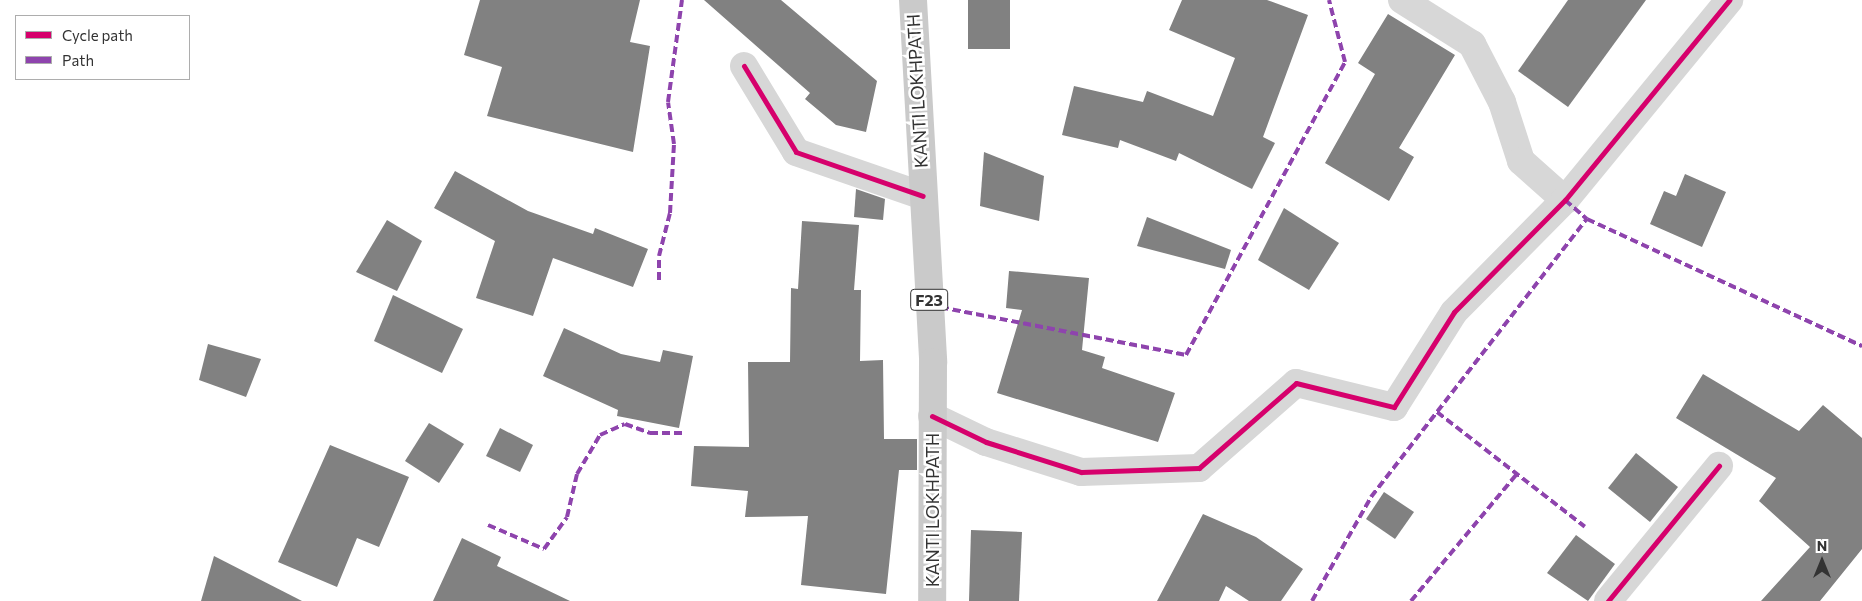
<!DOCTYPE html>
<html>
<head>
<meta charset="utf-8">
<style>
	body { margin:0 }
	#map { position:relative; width:1862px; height:601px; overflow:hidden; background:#fff; font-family:Commissioner,sans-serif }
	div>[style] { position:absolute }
	.building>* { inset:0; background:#818181 }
	.street>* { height:28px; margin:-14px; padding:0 14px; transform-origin:14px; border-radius:14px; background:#d7d7d7 }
	.primary>* { height:28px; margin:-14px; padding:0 14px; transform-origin:14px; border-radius:14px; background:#cacaca }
	.quiet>* { height:4px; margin-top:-2px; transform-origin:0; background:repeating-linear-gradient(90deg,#8e44ad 0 8px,transparent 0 12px) }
	.cycleway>* { height:5px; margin:-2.5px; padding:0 2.5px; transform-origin:2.5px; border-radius:2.5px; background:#d6006c }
	span { translate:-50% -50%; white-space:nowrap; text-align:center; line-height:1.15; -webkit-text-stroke:5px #fff; paint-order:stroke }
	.shield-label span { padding:1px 4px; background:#fff; border:1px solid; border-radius:4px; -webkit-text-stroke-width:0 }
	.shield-label { font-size:16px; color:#333; font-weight:700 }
	.street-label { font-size:18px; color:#333 }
	.legend { position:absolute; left:15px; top:15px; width:175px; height:65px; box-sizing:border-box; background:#fff; border:1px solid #adadad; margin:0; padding:6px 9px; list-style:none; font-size:15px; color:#333 }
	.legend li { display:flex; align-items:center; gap:10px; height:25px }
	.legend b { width:25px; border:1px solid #adadad }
	.north { position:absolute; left:1797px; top:536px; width:50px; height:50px; -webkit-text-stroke:4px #fff; paint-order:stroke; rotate:0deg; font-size:14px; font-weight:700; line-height:20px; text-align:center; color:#333 }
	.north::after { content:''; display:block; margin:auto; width:18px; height:22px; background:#333; clip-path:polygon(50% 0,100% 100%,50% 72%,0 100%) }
</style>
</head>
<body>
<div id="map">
	<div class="building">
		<i style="clip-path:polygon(480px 0,640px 0,630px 42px,650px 46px,633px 152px,487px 116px,502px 67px,464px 55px)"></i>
		<i style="clip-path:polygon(704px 0,781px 0,877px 81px,866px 132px,836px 125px,805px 99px,810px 93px)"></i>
		<i style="clip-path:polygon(968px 0,1010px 0,1010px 49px,968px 49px)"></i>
		<i style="clip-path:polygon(1182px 0,1267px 0,1308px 15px,1263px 137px,1275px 143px,1252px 189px,1179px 153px,1176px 161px,1120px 140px,1118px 148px,1062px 135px,1074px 86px,1143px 102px,1147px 91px,1213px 116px,1235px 58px,1169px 30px)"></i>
		<i style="clip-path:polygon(1568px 0,1646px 0,1568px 107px,1518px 71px)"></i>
		<i style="clip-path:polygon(1388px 14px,1455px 55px,1399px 148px,1414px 157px,1389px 201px,1325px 163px,1375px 74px,1358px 63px)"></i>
		<i style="clip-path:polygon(984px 152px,1044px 176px,1039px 221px,980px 206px)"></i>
		<i style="clip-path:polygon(455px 171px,528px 211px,593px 234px,595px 228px,648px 249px,633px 287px,553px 258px,533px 316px,476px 298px,495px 241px,434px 208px)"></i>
		<i style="clip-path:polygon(1685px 174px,1726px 192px,1702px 247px,1650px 224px,1664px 191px,1676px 196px)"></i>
		<i style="clip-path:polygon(856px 189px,885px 199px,883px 220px,854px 217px)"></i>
		<i style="clip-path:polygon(1284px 208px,1339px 243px,1309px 290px,1258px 260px)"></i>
		<i style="clip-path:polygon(1147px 217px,1231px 250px,1225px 269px,1137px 246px)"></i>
		<i style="clip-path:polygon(387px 220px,422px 241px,397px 291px,356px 272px)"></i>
		<i style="clip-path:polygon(802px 221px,859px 225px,854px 290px,861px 290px,860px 361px,883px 360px,884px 439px,917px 439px,917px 470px,899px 470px,886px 594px,801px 585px,808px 516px,745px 517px,748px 491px,691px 486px,694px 446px,749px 447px,748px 362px,790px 362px,791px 288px,798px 289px)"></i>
		<i style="clip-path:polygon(1009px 271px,1089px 278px,1082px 350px,1105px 357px,1102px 368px,1175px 393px,1158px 442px,997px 393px,1022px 310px,1006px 308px)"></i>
		<i style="clip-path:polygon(393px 295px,463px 329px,442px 373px,374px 341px)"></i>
		<i style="clip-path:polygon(564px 328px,621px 354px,660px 362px,663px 350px,693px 356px,679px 428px,617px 416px,618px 410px,543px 376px)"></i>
		<i style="clip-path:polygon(208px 344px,261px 359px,246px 397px,199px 380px)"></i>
		<i style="clip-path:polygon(1703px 374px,1799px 431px,1823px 405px,1862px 438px,1862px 549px,1820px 601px,1761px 601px,1810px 547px,1759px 501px,1776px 478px,1676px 418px)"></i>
		<i style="clip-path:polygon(429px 423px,464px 444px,439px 483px,405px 461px)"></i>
		<i style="clip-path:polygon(500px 428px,533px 445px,520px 472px,486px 456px)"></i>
		<i style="clip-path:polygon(330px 445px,409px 477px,379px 547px,357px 538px,337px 587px,278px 562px)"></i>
		<i style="clip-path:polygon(1636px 453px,1678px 487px,1650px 522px,1608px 488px)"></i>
		<i style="clip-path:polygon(1384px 492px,1414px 512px,1395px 539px,1366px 519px)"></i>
		<i style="clip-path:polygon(1203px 514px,1256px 537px,1303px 569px,1281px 601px,1249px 601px,1226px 586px,1219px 601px,1157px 601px)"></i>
		<i style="clip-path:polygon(971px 530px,1022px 532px,1019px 601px,969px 601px)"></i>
		<i style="clip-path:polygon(1576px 535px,1615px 564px,1588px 601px,1547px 573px)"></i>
		<i style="clip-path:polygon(462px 538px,501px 557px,497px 566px,570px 601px,433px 601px)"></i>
		<i style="clip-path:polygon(214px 556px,302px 601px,201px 601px)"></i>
	</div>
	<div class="street">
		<i style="left:1402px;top:0;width:83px;rotate:32.2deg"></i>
		<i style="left:1472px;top:44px;width:65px;rotate:62.7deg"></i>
		<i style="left:1502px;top:102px;width:62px;rotate:72.1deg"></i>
		<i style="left:1521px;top:161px;width:59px;rotate:41.6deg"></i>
		<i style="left:744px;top:66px;width:100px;rotate:58.8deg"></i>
		<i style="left:796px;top:152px;width:134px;rotate:19.1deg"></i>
		<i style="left:932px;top:416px;width:60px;rotate:25.7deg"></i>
		<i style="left:986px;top:442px;width:100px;rotate:17.5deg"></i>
		<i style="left:1081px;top:472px;width:118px;rotate:-1.9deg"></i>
		<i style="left:1199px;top:468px;width:129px;rotate:-41.2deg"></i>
		<i style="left:1296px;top:383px;width:101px;rotate:13.8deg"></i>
		<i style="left:1394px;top:407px;width:112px;rotate:-57.7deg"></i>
		<i style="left:1454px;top:312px;width:158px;rotate:-45.3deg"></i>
		<i style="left:1565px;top:200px;width:259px;rotate:-50.6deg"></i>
		<i style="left:1608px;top:601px;width:175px;rotate:-50.6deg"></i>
	</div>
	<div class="primary">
		<i style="left:913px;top:0;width:363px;rotate:86.8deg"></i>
		<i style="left:933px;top:362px;width:239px;rotate:90.2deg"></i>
	</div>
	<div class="quiet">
		<i style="left:1565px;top:200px;width:29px;rotate:41deg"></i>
		<i style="left:1587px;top:219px;width:303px;rotate:24.8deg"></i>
		<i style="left:659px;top:280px;width:24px;rotate:-90deg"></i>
		<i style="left:659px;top:256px;width:44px;rotate:-75.7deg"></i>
		<i style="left:670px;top:213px;width:69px;rotate:-86.7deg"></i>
		<i style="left:674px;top:144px;width:42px;rotate:-98.1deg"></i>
		<i style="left:668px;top:102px;width:103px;rotate:-82.2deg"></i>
		<i style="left:929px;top:305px;width:262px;rotate:11deg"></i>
		<i style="left:1186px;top:355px;width:333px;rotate:-61.5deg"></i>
		<i style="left:1345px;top:62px;width:64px;rotate:-104.5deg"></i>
		<i style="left:1437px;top:412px;width:187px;rotate:37.8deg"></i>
		<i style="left:488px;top:525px;width:61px;rotate:23.2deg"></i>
		<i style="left:544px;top:549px;width:39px;rotate:-54deg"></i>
		<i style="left:567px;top:517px;width:44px;rotate:-76.9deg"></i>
		<i style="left:577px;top:474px;width:45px;rotate:-59.5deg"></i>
		<i style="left:600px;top:435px;width:27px;rotate:-24deg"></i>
		<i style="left:625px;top:424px;width:27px;rotate:20deg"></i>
		<i style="left:650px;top:433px;width:32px"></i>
		<i style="left:1312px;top:601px;width:120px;rotate:-60.4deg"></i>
		<i style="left:1371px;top:497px;width:352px;rotate:-52.2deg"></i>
		<i style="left:1411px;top:601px;width:165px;rotate:-50.2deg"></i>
	</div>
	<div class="cycleway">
		<i style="left:744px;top:66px;width:100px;rotate:58.8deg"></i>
		<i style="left:796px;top:152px;width:134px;rotate:19.1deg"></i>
		<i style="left:932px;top:416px;width:60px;rotate:25.7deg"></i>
		<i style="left:986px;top:442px;width:100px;rotate:17.5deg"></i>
		<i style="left:1081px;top:472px;width:118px;rotate:-1.9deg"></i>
		<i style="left:1199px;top:468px;width:129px;rotate:-41.2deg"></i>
		<i style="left:1296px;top:383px;width:101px;rotate:13.8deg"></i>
		<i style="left:1394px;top:407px;width:112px;rotate:-57.7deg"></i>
		<i style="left:1454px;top:312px;width:158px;rotate:-45.3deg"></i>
		<i style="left:1565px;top:200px;width:259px;rotate:-50.6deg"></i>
		<i style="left:1608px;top:601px;width:175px;rotate:-50.6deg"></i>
	</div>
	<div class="shield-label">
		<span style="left:929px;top:300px">F23</span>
	</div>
	<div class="street-label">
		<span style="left:917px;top:91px;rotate:-93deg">KANTI LOKHPATH</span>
		<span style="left:932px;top:510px;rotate:-90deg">KANTI LOKHPATH</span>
	</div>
	<ul class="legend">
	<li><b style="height:6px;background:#d6006c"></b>Cycle path</li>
	<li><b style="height:6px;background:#8e44ad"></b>Path</li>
	</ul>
	<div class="north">N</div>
</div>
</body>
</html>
